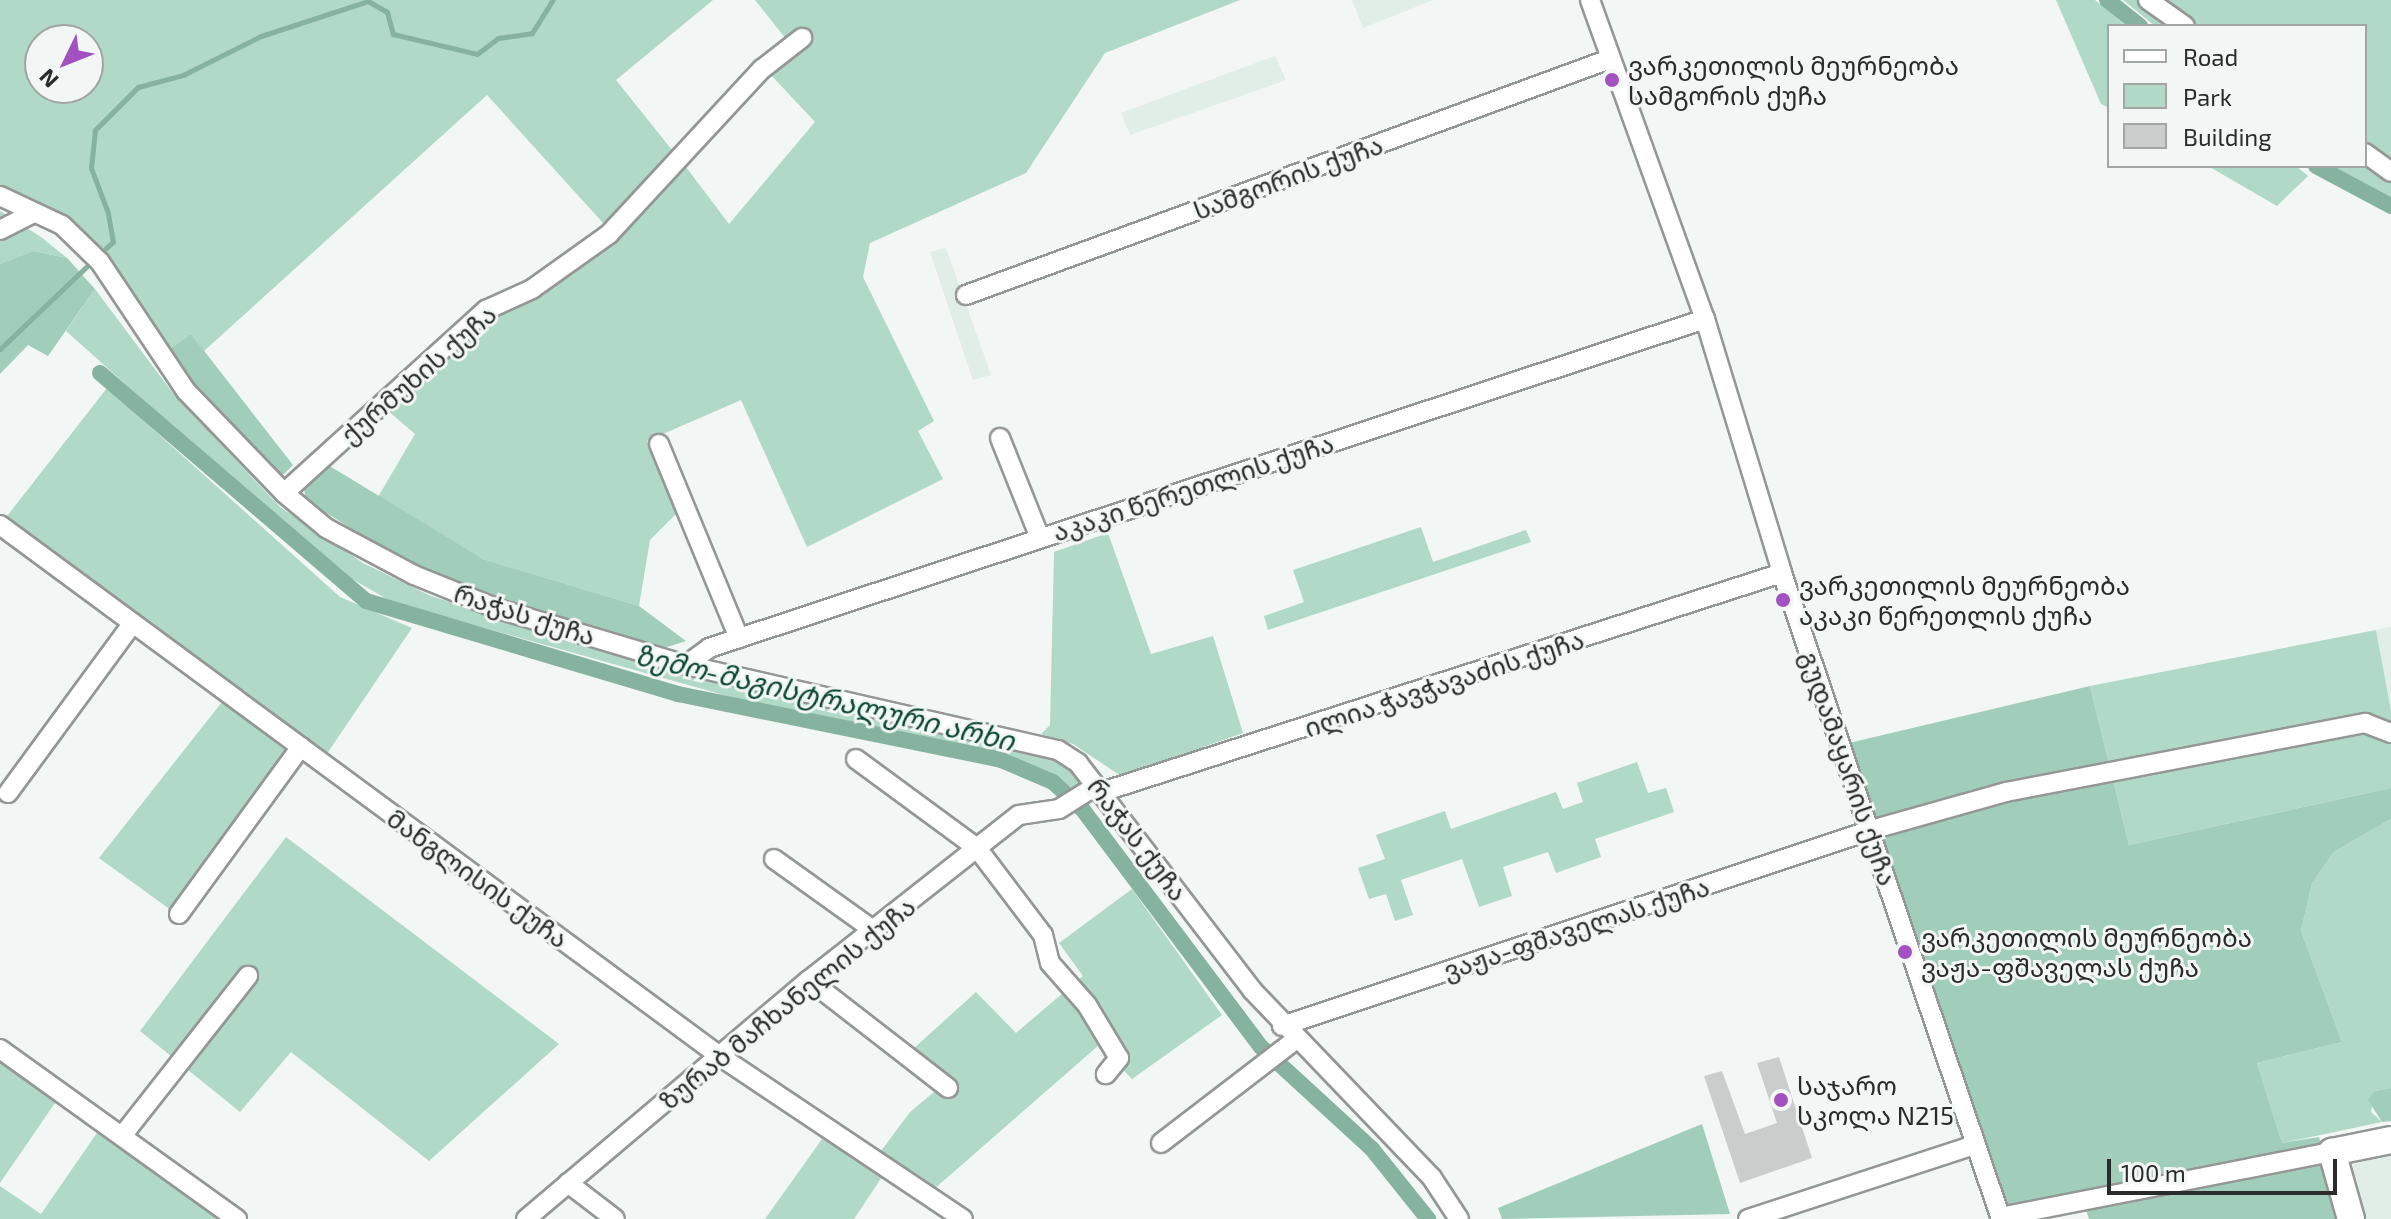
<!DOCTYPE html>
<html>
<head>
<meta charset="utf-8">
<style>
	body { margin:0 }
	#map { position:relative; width:2391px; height:1219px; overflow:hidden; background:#f2f6f4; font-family:"Exo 2","Noto Sans Georgian",sans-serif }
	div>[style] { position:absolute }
	.built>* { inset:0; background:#e1ede7 }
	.green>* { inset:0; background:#b0d9c7 }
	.forest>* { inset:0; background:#a0ceba }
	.stream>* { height:5px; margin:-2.5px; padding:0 2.5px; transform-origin:2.5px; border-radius:2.5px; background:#85b39f }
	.canal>* { height:16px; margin:-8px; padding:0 8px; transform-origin:8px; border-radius:8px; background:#85b39f }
	.building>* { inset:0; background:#c9cdcb }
	.roads { filter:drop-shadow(2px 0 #949796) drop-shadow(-2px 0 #949796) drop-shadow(0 2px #949796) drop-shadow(0 -2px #949796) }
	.street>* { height:18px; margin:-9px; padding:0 9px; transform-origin:9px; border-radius:9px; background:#fff }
	.secondary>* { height:26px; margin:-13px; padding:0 13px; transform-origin:13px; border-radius:13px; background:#fff }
	.dots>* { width:22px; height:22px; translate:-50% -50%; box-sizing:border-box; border:4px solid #f2f6f4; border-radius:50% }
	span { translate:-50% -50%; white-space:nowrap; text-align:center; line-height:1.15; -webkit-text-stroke:6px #f2f6f4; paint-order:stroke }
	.poi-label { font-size:26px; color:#2a2b2b }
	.left { translate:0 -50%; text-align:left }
	.street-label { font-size:26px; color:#2a2b2b }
	.water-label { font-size:28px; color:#074633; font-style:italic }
	.legend { position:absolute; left:2107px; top:24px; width:260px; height:144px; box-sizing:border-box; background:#f2f6f4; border:2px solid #a2a5a4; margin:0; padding:10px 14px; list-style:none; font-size:24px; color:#2a2b2b }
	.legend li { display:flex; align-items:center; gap:16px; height:40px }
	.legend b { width:40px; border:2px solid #a2a5a4 }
	.north { position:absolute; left:24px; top:24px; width:80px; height:80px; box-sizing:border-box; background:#f2f6f4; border:2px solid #a2a5a4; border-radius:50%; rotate:227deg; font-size:22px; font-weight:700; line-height:32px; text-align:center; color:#2a2b2b }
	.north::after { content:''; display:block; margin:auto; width:28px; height:36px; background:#a351c1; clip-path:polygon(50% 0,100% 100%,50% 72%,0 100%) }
	.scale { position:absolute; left:2107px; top:1159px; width:230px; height:36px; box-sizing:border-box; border:4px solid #2a2b2b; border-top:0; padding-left:10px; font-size:24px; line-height:28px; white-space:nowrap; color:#2a2b2b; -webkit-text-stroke:6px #f2f6f4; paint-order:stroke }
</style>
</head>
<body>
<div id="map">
	<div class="built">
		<i style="clip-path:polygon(1352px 0,1433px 0,1363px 28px)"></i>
		<i style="clip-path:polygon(1275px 56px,1286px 80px,1130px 135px,1121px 113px)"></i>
		<i style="clip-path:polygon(946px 248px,991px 375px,973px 380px,930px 252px)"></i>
		<i style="clip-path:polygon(2391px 627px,2391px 711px,2376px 630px)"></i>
		<i style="clip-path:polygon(2391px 1152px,2391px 1219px,2363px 1219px,2347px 1167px)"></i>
	</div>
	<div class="green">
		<i style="clip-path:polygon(evenodd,0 0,713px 0,616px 80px,676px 155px,604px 224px,487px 95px,204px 351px,191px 334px,168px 350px,70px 216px,34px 208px,0 187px,0 0,40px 40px,88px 40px,88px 88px,40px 88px,40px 40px)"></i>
		<i style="clip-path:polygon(755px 0,1240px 0,1105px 53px,1026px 173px,870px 243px,863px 277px,934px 421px,918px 431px,943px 479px,807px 547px,741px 400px,647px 441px,678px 512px,650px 540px,639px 606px,483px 559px,378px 497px,415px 434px,387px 410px,497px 310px,605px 248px,686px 167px,729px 224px,815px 122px,771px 75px,797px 53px)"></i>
		<i style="clip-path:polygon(2056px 0,2095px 0,2126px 26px,2109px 26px,2109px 108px,2101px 104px)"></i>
		<i style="clip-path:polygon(2123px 0,2391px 0,2391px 197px,2329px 166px,2365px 166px,2365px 26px,2155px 26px)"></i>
		<i style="clip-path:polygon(2208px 166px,2296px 166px,2308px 176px,2277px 206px)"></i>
		<i style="clip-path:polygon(0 211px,41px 237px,67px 258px,33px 251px,0 264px)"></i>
		<i style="clip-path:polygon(95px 289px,172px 392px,280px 507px,363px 563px,431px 596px,573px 641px,1062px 761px,1086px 785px,1074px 790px,1050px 772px,991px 753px,767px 707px,392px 602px,328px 565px,66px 331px)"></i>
		<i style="clip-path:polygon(107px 388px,340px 597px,412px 628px,324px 758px,4px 520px)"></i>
		<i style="clip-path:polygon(1421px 527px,1433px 562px,1526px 530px,1531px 542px,1268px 630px,1264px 616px,1304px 602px,1293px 570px)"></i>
		<i style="clip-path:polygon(1108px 533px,1151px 654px,1213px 636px,1243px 733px,1121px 776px,1073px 744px,1041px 734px,1050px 725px,1054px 552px)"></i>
		<i style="clip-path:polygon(2376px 630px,2391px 711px,2391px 788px,2129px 845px,2090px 686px)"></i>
		<i style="clip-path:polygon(222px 702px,296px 758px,175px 913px,99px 858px)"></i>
		<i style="clip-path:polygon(1637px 762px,1648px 793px,1666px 788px,1674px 812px,1595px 839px,1601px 857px,1556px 873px,1548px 852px,1503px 867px,1512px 896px,1479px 907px,1462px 859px,1401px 880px,1413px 915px,1395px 921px,1386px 894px,1369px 899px,1358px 868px,1385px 859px,1376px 835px,1445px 811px,1451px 829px,1556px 792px,1563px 809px,1583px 802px,1577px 783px)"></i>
		<i style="clip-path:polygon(2391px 819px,2391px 1088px,2375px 1091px,2371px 1112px,2382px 1122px,2282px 1143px,2257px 1063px,2342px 1042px,2301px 931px,2312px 883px,2334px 852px)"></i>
		<i style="clip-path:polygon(286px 837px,559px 1044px,429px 1161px,291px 1052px,240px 1112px,140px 1031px)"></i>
		<i style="clip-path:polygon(1132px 889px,1222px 1015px,1132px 1079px,1099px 1045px,933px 1190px,881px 1151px,910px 1112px,951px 1078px,913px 1049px,976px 992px,1016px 1033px,1083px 976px,1059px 943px)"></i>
		<i style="clip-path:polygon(0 1058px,57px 1100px,0 1183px)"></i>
		<i style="clip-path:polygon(99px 1130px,222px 1219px,0 1219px,0 1186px,41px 1214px)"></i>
		<i style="clip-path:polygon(822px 1139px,884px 1174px,854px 1219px,765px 1219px)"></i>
	</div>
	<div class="forest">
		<i style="clip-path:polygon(33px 251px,67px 258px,95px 289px,48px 356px,28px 345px,0 374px,0 264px)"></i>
		<i style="clip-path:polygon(191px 334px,293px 465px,284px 474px,276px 474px,214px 411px,168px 350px)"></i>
		<i style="clip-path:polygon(328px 465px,483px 559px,639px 606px,686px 641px,661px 649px,506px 606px,409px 565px,306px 500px,304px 489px)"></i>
		<i style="clip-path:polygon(2090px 686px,2129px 845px,2391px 788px,2391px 819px,2334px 852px,2312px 883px,2301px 931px,2342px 1042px,2257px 1063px,2282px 1143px,2319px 1137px,2343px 1219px,2089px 1219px,2086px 1210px,2010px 1219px,1849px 743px)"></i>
		<i style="clip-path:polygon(2391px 1088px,2391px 1121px,2382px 1122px,2368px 1100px,2375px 1091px)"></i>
		<i style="clip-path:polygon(1702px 1124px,1730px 1214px,1502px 1219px,1498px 1208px)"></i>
	</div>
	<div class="stream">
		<i style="left:106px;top:248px;width:9px;rotate:-41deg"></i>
		<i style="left:113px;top:242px;width:29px;rotate:-100deg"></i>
		<i style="left:108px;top:213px;width:48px;rotate:-110.7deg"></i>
		<i style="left:91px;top:168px;width:38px;rotate:-84deg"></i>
		<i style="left:95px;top:130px;width:61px;rotate:-45deg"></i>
		<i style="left:138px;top:87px;width:47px;rotate:-14.9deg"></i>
		<i style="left:183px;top:75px;width:87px;rotate:-26.6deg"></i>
		<i style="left:261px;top:36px;width:113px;rotate:-18.1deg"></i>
		<i style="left:368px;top:1px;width:22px;rotate:30deg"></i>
		<i style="left:387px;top:12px;width:23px;rotate:75deg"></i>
		<i style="left:393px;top:34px;width:86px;rotate:13.4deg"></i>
		<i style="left:477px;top:54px;width:26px;rotate:-37deg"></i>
		<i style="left:498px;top:38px;width:34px;rotate:-8deg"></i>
		<i style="left:532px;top:33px;width:39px;rotate:-58deg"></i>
		<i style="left:0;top:349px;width:119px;rotate:-43.6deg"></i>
	</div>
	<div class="canal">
		<i style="left:2107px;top:0;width:42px;rotate:38.2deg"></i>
		<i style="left:2316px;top:166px;width:85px;rotate:28.1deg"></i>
		<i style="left:100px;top:373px;width:350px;rotate:40.6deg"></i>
		<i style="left:366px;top:601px;width:326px;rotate:16.6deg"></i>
		<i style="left:678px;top:694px;width:330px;rotate:11.5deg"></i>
		<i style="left:1001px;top:760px;width:56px;rotate:22.9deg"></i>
		<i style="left:1053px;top:782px;width:41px;rotate:43deg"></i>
		<i style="left:1083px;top:810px;width:296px;rotate:53.1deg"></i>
		<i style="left:1261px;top:1047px;width:151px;rotate:42.6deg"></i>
		<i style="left:1372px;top:1149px;width:90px;rotate:51.3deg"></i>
	</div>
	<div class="building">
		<i style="clip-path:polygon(1779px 1057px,1812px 1158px,1740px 1183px,1704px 1076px,1722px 1071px,1745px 1134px,1777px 1123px,1757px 1063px)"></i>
	</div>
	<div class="roads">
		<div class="street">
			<i style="left:1590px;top:0;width:339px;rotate:70.2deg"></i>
			<i style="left:1705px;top:319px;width:265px;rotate:73.1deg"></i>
			<i style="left:1782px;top:573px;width:682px;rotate:71.27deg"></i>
			<i style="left:2148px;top:0;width:45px;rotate:35.1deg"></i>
			<i style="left:2365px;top:153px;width:32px;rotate:36deg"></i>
			<i style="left:0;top:196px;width:68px;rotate:25.1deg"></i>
			<i style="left:62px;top:225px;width:53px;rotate:44.2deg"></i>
			<i style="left:100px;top:262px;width:155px;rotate:56.3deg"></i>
			<i style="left:186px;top:391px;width:141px;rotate:46.1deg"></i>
			<i style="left:284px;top:493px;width:55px;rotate:39.8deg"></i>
			<i style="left:326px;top:528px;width:100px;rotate:28.1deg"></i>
			<i style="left:414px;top:575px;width:91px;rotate:22deg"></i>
			<i style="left:498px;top:609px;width:196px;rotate:16.6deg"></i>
			<i style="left:686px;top:665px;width:382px;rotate:12.9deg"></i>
			<i style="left:1058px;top:750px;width:24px;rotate:33deg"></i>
			<i style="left:1078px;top:763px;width:286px;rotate:52.5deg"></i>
			<i style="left:1252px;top:990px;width:260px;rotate:46.2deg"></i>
			<i style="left:1432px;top:1178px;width:49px;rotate:56.6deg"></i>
			<i style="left:0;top:230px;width:35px;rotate:-27deg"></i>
			<i style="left:966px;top:295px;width:686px;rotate:-20.13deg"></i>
			<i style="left:1000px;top:438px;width:108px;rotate:68.2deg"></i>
			<i style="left:659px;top:444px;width:210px;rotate:67.6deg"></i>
			<i style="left:284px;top:493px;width:273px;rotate:-42.2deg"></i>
			<i style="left:486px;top:310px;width:51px;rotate:-24.5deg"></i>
			<i style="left:532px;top:289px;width:95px;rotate:-35.5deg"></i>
			<i style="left:609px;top:234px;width:225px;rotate:-47.2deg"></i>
			<i style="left:762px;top:69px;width:51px;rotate:-37.8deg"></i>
			<i style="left:0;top:525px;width:896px;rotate:36.42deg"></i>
			<i style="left:721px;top:1057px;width:291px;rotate:33.8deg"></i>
			<i style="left:686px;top:665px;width:29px;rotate:-36deg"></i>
			<i style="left:709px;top:648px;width:1049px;rotate:-18.28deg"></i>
			<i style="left:856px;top:759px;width:150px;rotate:36.3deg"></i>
			<i style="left:977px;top:848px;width:109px;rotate:52.8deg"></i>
			<i style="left:1043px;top:935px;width:29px;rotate:76deg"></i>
			<i style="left:1050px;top:963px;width:56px;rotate:48.6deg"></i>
			<i style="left:1087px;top:1005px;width:62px;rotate:58.9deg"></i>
			<i style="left:1119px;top:1058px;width:21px;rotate:129deg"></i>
			<i style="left:8px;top:793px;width:211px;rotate:-53.7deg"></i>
			<i style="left:774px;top:859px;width:122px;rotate:35.6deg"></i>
			<i style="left:179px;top:914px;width:207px;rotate:-53.9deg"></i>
			<i style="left:809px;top:980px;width:176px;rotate:37.8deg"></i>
			<i style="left:1282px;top:1026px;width:621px;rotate:-18.41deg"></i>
			<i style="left:1871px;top:830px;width:140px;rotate:-15.7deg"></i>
			<i style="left:2006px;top:792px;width:366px;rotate:-10.9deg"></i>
			<i style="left:2365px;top:723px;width:28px;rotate:21deg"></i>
			<i style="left:0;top:1049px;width:292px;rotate:35.7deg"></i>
			<i style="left:122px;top:1136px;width:204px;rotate:-51.8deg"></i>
			<i style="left:1161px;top:1143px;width:169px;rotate:-37.5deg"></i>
			<i style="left:568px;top:1183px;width:59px;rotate:37.5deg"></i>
			<i style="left:2000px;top:1217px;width:338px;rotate:-11.1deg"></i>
			<i style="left:526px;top:1219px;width:370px;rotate:-40.2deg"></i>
			<i style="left:809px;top:980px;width:267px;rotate:-38.2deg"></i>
			<i style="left:1019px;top:815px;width:40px;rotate:-8.5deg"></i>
			<i style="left:1059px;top:809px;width:36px;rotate:-32deg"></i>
			<i style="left:1090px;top:790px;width:15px;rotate:4deg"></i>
			<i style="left:1105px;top:791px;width:711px;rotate:-17.85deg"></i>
			<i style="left:1748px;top:1219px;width:239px;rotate:-18.1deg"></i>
		</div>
		<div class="secondary">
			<i style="left:2351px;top:1219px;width:70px;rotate:-105.8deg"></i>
			<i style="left:2332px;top:1152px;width:60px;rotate:-11.5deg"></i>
		</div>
	</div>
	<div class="dots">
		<i style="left:1612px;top:80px;background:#a351c1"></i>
		<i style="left:1783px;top:600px;background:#a351c1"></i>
		<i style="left:1905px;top:952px;background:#a351c1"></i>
		<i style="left:1781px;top:1100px;background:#a351c1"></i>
	</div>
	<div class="poi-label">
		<span class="left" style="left:1628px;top:80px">ვარკეთილის მეურნეობა<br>სამგორის ქუჩა</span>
		<span class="left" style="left:1799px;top:600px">ვარკეთილის მეურნეობა<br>აკაკი წერეთლის ქუჩა</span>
		<span class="left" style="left:1921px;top:952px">ვარკეთილის მეურნეობა<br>ვაჟა-ფშაველას ქუჩა</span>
		<span class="left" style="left:1797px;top:1100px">საჯარო<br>სკოლა N215</span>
	</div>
	<div class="street-label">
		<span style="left:1288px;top:177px;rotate:-20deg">სამგორის ქუჩა</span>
		<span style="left:418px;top:374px;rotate:-41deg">ქურმუხის ქუჩა</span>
		<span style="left:1193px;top:487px;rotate:-18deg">აკაკი წერეთლის ქუჩა</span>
		<span style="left:525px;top:614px;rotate:18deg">რაჭას ქუჩა</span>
		<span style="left:1444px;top:683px;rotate:-18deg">ილია ჭავჭავაძის ქუჩა</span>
		<span style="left:1849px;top:768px;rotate:71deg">გუდამაყარის ქუჩა</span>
		<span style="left:1138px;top:839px;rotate:53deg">რაჭას ქუჩა</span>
		<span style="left:478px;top:878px;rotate:36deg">მანგლისის ქუჩა</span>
		<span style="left:1576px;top:928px;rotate:-18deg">ვაჟა-ფშაველას ქუჩა</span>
		<span style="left:787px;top:1003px;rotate:-39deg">ზურაბ მაჩხანელის ქუჩა</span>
	</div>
	<div class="water-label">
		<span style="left:825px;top:697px;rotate:13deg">ზემო-მაგისტრალური არხი</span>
	</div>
	<ul class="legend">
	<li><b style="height:10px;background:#fff"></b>Road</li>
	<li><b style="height:22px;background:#b0d9c7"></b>Park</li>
	<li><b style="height:22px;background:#c9cdcb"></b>Building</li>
	</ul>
	<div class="north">N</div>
	<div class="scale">100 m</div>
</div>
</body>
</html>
